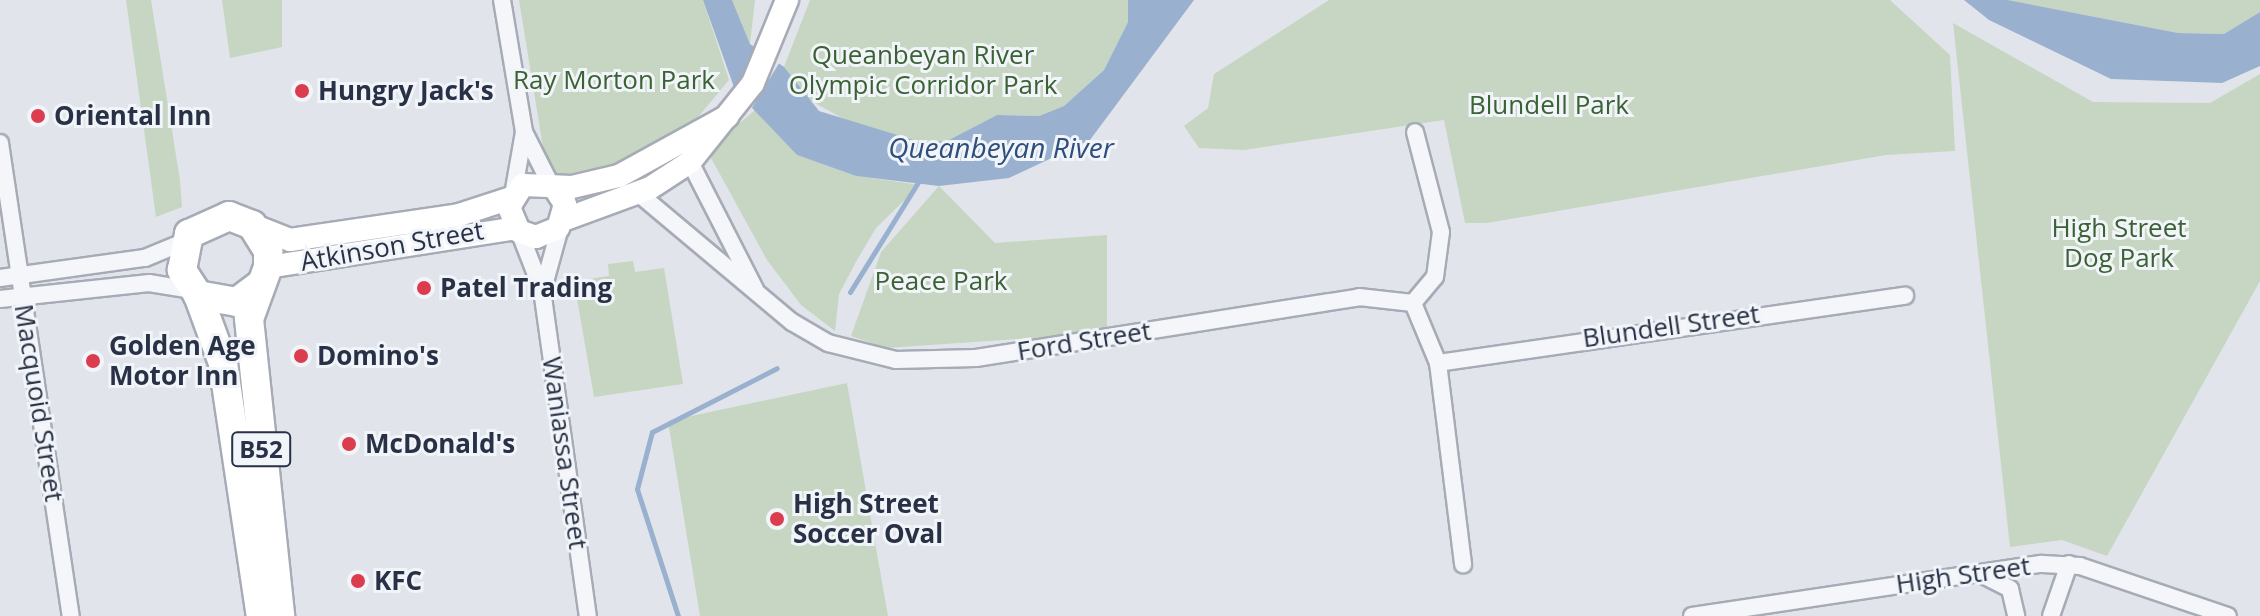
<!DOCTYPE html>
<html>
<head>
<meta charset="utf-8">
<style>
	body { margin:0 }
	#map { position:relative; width:2260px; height:616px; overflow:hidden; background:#e1e5eb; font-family:"Open Sans",sans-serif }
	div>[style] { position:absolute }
	.green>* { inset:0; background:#c6d6c2 }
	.water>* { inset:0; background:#99b1ce }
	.pier>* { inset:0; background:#e1e5eb }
	.stream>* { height:5px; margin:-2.5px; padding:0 2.5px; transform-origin:2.5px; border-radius:2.5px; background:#99b1ce }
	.roads { filter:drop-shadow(2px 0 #a6abb6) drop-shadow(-2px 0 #a6abb6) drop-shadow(0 2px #a6abb6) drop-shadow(0 -2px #a6abb6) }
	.street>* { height:16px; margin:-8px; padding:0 8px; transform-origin:8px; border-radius:8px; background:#f5f6f9 }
	.secondary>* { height:22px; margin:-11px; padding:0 11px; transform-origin:11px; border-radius:11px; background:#fff }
	.highway>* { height:28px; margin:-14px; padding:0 14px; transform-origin:14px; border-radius:14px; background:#fff }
	.dots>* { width:22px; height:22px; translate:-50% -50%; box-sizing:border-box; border:4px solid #f1f4f8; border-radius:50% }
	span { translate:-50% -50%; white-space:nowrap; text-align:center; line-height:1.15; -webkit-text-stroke:6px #f1f4f8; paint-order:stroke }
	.shield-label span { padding:2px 6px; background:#f1f4f8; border:2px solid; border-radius:6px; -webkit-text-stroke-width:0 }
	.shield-label { font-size:24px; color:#283145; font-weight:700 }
	.park-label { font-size:26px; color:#3b6234 }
	.poi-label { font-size:26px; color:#283145; font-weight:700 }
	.left { translate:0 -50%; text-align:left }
	.street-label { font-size:26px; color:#283145 }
	.water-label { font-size:28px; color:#2e4e7d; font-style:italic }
</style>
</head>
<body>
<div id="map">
	<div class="green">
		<i style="clip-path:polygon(126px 0,151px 0,180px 180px,182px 207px,156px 217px)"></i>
		<i style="clip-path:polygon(222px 0,282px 0,282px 47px,230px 58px)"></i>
		<i style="clip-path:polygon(519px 0,703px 0,729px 80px,688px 129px,635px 160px,548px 178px)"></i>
		<i style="clip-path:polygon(732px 0,755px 0,750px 44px)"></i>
		<i style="clip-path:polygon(810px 0,1128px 0,1128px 22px,1104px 70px,1064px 106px,1039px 116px,997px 115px,947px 141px,920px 142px,858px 127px,806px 98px,784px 67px)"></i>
		<i style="clip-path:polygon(1329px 0,1890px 0,1950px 55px,1955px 151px,1886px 155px,1487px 223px,1465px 223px,1444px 120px,1244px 150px,1199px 148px,1184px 126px,1208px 108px,1214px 74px)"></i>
		<i style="clip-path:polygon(2008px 0,2260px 0,2260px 12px,2224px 34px,2178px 33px)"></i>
		<i style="clip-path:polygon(1953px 23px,2093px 102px,2210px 103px,2260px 74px,2260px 281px,2107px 556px,2062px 540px,2010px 547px)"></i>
		<i style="clip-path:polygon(755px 110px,797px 155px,856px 176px,920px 185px,876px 228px,857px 260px,839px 294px,835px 331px,801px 305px,767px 260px,711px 158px,721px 139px)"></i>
		<i style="clip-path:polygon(939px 186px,995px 243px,1107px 235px,1107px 333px,886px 348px,851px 336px,881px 252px)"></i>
		<i style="clip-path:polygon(633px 261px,635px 272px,664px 268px,683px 384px,594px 397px,574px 281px,609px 276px,608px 264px)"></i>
		<i style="clip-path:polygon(847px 383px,888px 616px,700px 616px,668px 421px)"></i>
	</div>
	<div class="water">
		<i style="clip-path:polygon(703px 0,732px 0,750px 44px,784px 67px,819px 111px,920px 142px,947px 141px,997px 115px,1039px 116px,1064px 106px,1104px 70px,1128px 22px,1128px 0,1194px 0,1090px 140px,1009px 178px,939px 186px,856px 176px,797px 155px,735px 90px)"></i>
		<i style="clip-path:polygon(1964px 0,2008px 0,2178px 33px,2224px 34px,2260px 12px,2260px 66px,2222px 83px,2111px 79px,1989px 20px)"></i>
	</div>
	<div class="pier">
		<i style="clip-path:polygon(761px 47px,781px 60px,750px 111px,734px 94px)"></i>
	</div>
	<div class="stream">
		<i style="left:850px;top:292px;width:133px;rotate:-58.2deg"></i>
		<i style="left:678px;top:616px;width:133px;rotate:-107.9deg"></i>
		<i style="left:637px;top:489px;width:59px;rotate:-75.3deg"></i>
		<i style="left:652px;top:432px;width:140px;rotate:-27.1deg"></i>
	</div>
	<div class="roads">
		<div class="street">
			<i style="left:502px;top:0;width:134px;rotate:80.5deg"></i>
			<i style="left:524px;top:132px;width:59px;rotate:63deg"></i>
			<i style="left:0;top:143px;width:478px;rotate:81.5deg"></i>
			<i style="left:690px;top:162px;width:143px;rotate:62.9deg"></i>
			<i style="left:638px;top:193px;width:201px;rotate:40deg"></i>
			<i style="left:792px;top:322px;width:42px;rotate:30.3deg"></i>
			<i style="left:828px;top:343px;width:70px;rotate:14deg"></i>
			<i style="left:896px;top:360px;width:80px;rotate:-1.4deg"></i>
			<i style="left:976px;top:358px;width:388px;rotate:-9deg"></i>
			<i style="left:1359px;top:297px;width:54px;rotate:6.3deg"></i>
			<i style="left:1413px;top:303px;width:65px;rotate:67.4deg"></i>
			<i style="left:1438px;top:363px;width:203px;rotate:82.9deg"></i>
			<i style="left:513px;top:195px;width:64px;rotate:-80.1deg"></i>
			<i style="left:519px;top:231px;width:63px;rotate:68.7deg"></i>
			<i style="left:542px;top:290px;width:329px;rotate:82deg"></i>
			<i style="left:0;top:278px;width:146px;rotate:-7.9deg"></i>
			<i style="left:145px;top:258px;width:44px;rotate:-22.5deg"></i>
			<i style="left:543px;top:289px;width:67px;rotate:-74.5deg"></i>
			<i style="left:0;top:299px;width:150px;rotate:-6.1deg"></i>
			<i style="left:149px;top:283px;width:44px;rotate:9.2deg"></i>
			<i style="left:1413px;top:303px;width:34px;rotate:-50deg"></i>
			<i style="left:1435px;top:277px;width:45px;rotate:-82.4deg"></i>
			<i style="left:1441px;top:232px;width:103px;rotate:-104.6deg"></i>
			<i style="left:1438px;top:363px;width:472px;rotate:-8.2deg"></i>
			<i style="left:1979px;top:573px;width:35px;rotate:27deg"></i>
			<i style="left:2010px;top:589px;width:28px;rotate:77deg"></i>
			<i style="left:1692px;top:616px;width:354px;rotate:-8.5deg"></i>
			<i style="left:2042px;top:564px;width:38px;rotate:3deg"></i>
			<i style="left:2080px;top:566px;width:156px;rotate:18.7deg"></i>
			<i style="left:2051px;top:616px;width:55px;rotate:-70.9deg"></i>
		</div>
		<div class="secondary">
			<i style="left:554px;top:187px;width:20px;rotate:57deg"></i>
			<i style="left:565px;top:204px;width:25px;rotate:106deg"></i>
			<i style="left:558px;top:228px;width:24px;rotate:158deg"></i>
			<i style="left:536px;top:237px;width:18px;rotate:-161deg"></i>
			<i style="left:519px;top:231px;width:26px;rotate:-113deg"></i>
			<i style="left:509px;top:207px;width:26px;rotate:-58deg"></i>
			<i style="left:523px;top:185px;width:49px;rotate:2.3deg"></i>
			<i style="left:572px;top:187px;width:48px;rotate:-13.2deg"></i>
			<i style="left:619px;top:176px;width:124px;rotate:-28.8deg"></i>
			<i style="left:563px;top:220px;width:93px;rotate:-20.2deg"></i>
			<i style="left:650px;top:188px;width:48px;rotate:-33deg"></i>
			<i style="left:690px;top:162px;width:101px;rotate:-51.4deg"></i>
			<i style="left:753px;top:83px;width:90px;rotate:-67.7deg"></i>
			<i style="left:252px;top:225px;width:41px;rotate:21.5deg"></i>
			<i style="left:290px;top:240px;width:171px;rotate:-8.4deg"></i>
			<i style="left:459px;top:215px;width:55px;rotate:-18.1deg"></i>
			<i style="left:268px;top:267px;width:251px;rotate:-8.9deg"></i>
		</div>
		<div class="highway">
			<i style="left:261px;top:284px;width:30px;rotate:143deg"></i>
			<i style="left:237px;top:302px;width:40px;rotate:-170deg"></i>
			<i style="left:198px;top:295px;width:30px;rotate:-123deg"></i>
			<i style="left:182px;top:270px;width:37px;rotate:-79deg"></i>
			<i style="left:189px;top:234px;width:44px;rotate:-24.2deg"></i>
			<i style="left:229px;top:216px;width:25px;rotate:21deg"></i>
			<i style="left:252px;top:225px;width:31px;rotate:58deg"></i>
			<i style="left:268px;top:251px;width:16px;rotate:90deg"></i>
			<i style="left:268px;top:267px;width:55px;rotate:110.1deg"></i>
			<i style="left:249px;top:319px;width:299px;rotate:84deg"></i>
			<i style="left:198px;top:295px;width:72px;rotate:69.8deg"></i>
			<i style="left:223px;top:363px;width:256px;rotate:81.5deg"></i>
		</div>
	</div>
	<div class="dots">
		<i style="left:302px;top:91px;background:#db3c4e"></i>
		<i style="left:38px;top:116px;background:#db3c4e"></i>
		<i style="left:424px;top:288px;background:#db3c4e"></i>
		<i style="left:301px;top:356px;background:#db3c4e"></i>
		<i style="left:93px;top:361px;background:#db3c4e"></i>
		<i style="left:349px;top:444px;background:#db3c4e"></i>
		<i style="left:777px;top:519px;background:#db3c4e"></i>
		<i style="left:358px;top:581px;background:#db3c4e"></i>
	</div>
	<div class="shield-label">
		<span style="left:261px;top:449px">B52</span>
	</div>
	<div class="park-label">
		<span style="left:923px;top:70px">Queanbeyan River<br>Olympic Corridor Park</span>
		<span style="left:614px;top:80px">Ray Morton Park</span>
		<span style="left:1549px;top:105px">Blundell Park</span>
		<span style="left:2119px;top:243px">High Street<br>Dog Park</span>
		<span style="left:941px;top:281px">Peace Park</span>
	</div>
	<div class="poi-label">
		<span class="left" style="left:318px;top:91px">Hungry Jack's</span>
		<span class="left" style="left:54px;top:116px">Oriental Inn</span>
		<span class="left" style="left:440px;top:288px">Patel Trading</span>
		<span class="left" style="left:109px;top:361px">Golden Age<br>Motor Inn</span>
		<span class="left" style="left:317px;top:356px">Domino's</span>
		<span class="left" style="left:365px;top:444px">McDonald's</span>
		<span class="left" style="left:793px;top:519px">High Street<br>Soccer Oval</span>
		<span class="left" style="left:374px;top:581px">KFC</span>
	</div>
	<div class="street-label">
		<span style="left:392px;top:246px;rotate:-10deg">Atkinson Street</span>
		<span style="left:1671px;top:326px;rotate:-8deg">Blundell Street</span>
		<span style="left:1084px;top:341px;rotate:-9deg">Ford Street</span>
		<span style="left:39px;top:403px;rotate:81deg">Macquoid Street</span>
		<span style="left:565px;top:453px;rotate:82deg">Waniassa Street</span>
		<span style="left:1963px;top:575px;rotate:-8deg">High Street</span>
	</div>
	<div class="water-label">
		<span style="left:1001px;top:147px">Queanbeyan River</span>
	</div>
</div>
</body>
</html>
